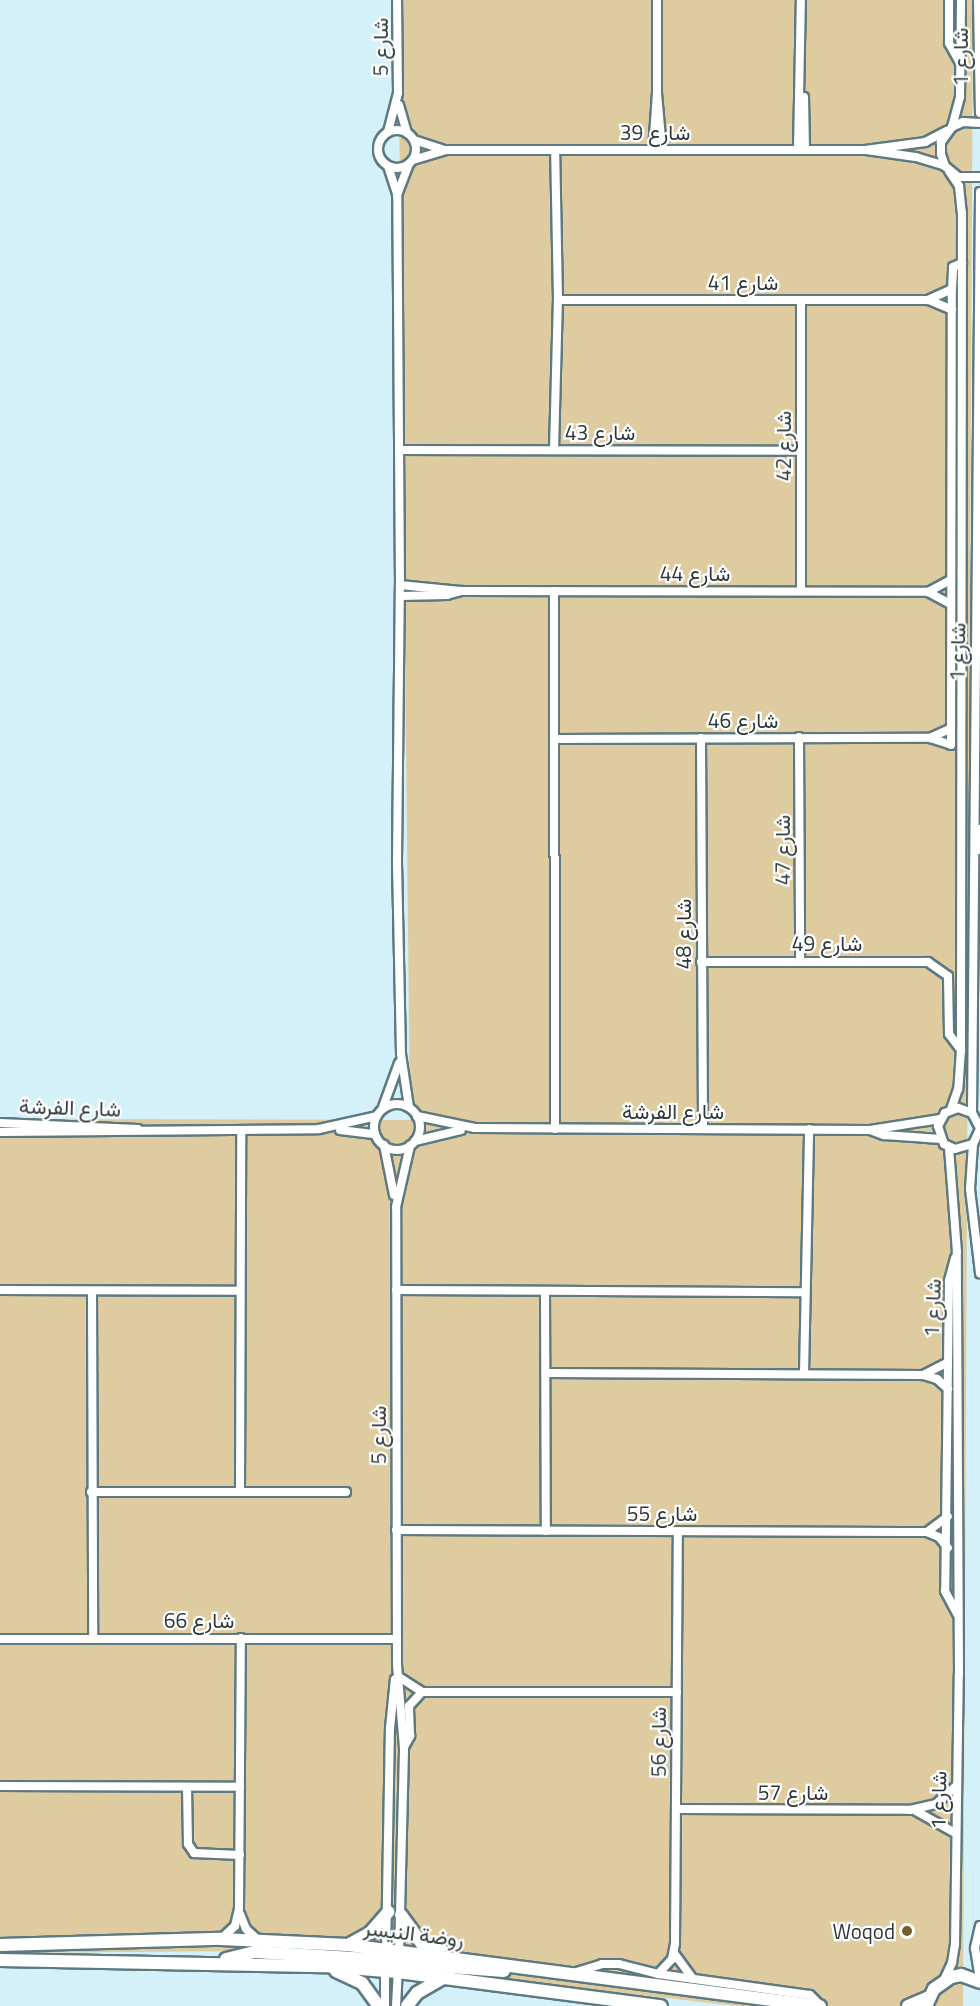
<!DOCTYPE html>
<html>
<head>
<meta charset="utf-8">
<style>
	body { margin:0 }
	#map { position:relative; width:980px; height:2006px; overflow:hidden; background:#d4f1f9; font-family:"Titillium Web",Vazirmatn,sans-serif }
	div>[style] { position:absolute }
	.green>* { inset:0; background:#decca0 }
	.roads { filter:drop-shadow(2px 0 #5e7980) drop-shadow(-2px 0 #5e7980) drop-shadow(0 2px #5e7980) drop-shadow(0 -2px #5e7980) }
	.street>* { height:8px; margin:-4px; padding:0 4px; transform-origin:4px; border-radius:4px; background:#fff }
	.street>.ring { margin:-4px; padding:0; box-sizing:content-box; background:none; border:8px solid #fff; border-radius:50% }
	.secondary>* { height:12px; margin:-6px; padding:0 6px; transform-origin:6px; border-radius:6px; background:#fff }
	.dots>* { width:16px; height:16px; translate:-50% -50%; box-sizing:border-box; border:3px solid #fff; border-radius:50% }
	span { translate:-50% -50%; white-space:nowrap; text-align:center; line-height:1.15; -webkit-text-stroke:4.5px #fff; paint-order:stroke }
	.street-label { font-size:21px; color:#2c383b }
	.poi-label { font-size:21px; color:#2c383b }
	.right { translate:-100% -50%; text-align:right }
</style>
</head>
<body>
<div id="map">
	<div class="green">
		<i style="clip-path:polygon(398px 0,973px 0,963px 2006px,737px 2006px,251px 1951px,0 1953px,0 1119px,410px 1120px)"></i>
	</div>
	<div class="roads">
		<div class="street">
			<i style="left:657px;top:0;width:93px;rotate:90deg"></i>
			<i style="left:657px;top:93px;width:57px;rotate:85deg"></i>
			<i style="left:949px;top:0;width:43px;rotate:90deg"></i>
			<i style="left:949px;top:43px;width:25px;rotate:61deg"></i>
			<i style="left:978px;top:0;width:113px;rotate:89deg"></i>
			<i style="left:804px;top:97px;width:53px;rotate:88.9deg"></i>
			<i style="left:399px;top:105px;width:29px;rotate:74deg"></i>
			<i style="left:980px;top:123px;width:17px;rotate:-177deg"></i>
			<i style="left:963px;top:122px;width:12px;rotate:156deg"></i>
			<i style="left:952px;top:127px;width:19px;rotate:126deg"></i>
			<i style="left:941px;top:142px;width:12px;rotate:90deg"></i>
			<i style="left:941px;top:154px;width:13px;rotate:72deg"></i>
			<i style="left:945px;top:166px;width:17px;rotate:40deg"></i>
			<i style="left:958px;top:177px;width:22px"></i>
			<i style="left:952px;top:127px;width:31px;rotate:-75deg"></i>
			<i style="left:960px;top:97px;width:97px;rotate:-89.4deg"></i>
			<i class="ring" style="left:378px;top:130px;width:30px;height:30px"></i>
			<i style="left:388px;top:132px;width:40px;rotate:-75.6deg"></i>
			<i style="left:398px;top:93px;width:93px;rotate:-90.6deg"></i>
			<i style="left:414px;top:140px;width:29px;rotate:18deg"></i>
			<i style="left:653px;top:150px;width:57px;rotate:-86deg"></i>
			<i style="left:798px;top:150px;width:150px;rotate:-88.9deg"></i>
			<i style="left:866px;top:150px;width:50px;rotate:8deg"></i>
			<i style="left:916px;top:157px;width:30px;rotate:17deg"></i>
			<i style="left:413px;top:160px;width:34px;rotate:-17deg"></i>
			<i style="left:445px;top:150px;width:420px"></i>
			<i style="left:865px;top:150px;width:61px;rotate:-7.6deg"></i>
			<i style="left:925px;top:142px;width:25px;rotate:-27deg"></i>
			<i style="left:388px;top:166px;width:29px;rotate:72deg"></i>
			<i style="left:949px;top:171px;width:18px;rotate:56deg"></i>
			<i style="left:959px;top:186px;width:27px;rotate:84deg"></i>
			<i style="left:962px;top:213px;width:837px;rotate:90.07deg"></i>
			<i style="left:961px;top:1050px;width:39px;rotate:94deg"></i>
			<i style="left:958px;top:1089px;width:21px;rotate:109deg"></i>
			<i style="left:558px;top:300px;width:370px"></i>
			<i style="left:928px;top:300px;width:26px;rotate:-25deg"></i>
			<i style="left:801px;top:300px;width:291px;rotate:90deg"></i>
			<i style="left:929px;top:300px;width:25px;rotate:23deg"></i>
			<i style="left:399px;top:450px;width:402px;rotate:0.1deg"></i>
			<i style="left:554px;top:450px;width:150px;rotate:-88.5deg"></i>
			<i style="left:558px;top:300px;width:150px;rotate:-91.1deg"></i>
			<i style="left:400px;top:585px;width:61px;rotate:5.6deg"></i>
			<i style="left:461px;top:591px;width:467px;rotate:0.1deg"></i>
			<i style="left:928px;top:592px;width:26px;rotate:28deg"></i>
			<i style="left:554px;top:591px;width:538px;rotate:89.89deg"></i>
			<i style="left:928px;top:592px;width:26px;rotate:-28deg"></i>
			<i style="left:400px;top:596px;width:47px;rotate:-1.2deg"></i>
			<i style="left:447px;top:595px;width:15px;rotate:-16deg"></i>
			<i style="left:799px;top:737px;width:225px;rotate:89.7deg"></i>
			<i style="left:701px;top:738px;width:391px;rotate:89.7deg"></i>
			<i style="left:930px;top:738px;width:23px;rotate:-25deg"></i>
			<i style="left:555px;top:739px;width:375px;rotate:-0.2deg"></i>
			<i style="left:930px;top:738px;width:22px;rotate:18deg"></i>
			<i style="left:951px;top:745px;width:456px;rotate:-89.9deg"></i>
			<i style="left:952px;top:289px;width:22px;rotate:-87deg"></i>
			<i style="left:953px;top:267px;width:10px;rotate:-24deg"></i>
			<i style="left:980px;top:829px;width:21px;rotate:90deg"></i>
			<i style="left:701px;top:962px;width:227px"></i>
			<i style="left:928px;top:962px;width:24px;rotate:35deg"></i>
			<i style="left:948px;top:976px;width:58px;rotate:89deg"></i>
			<i style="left:949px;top:1034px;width:20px;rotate:53deg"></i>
			<i class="ring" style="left:374px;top:1104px;width:38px;height:38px"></i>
			<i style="left:383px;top:1107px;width:47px;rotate:-70deg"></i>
			<i style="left:409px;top:1107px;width:54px;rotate:-98.6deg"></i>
			<i style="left:401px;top:1054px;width:194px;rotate:-91.2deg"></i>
			<i style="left:397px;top:860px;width:275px;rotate:-89.4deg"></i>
			<i style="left:400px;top:585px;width:390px;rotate:-90.4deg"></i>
			<i style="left:397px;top:195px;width:34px;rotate:-69deg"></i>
			<i style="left:972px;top:1113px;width:921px;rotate:-89.5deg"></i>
			<i style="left:417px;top:1116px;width:59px;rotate:11.7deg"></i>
			<i style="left:475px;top:1128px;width:395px;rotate:0.3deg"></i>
			<i style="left:870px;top:1130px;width:15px;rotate:20deg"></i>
			<i style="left:884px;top:1135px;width:57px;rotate:4deg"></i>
			<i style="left:0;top:1123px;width:138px;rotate:2.5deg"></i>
			<i style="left:980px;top:1128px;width:17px;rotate:-118deg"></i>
			<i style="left:972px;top:1113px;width:15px;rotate:-160deg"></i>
			<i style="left:958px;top:1108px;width:14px;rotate:159deg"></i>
			<i style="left:945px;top:1113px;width:15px;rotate:118deg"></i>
			<i style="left:938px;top:1126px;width:19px;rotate:72deg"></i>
			<i style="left:944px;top:1144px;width:12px;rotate:24deg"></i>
			<i style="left:955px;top:1149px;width:19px;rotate:-16deg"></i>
			<i style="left:973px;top:1144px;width:17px;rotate:-65deg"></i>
			<i style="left:340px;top:1130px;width:35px;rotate:7deg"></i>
			<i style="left:870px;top:1130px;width:71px;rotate:-8.9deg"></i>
			<i style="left:0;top:1132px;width:319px;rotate:-0.5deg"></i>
			<i style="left:319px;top:1129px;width:59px;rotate:-12.6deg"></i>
			<i style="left:415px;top:1141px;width:47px;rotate:-13.4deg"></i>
			<i style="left:973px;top:1144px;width:45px;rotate:93.8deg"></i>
			<i style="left:970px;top:1189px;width:85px;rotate:83.2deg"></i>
			<i style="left:384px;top:1145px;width:51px;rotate:78.7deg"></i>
			<i style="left:955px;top:1258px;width:24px;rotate:105deg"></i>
			<i style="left:949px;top:1281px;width:310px;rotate:90.7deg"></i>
			<i style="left:945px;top:1591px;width:27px;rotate:62deg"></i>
			<i style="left:0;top:1290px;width:240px;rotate:0.2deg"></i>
			<i style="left:396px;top:1290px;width:408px;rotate:0.3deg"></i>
			<i style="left:92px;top:1291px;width:347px;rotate:89.8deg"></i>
			<i style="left:545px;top:1291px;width:240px;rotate:89.8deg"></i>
			<i style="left:546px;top:1373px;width:377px;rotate:0.3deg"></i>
			<i style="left:923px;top:1375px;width:15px;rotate:16deg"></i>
			<i style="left:937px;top:1379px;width:15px;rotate:42deg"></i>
			<i style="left:804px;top:1374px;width:245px;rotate:-88.8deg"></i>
			<i style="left:923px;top:1375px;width:28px;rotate:-27deg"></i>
			<i style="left:91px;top:1492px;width:255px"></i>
			<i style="left:240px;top:1492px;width:361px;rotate:-89.8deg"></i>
			<i style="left:396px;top:1530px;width:531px;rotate:0.22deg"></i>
			<i style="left:927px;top:1532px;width:13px;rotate:23deg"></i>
			<i style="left:939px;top:1537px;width:14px;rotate:51deg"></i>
			<i style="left:927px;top:1532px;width:26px;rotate:-37deg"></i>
			<i style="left:0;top:1639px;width:397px"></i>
			<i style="left:399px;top:1677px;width:27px;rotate:33deg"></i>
			<i style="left:422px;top:1692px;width:255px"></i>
			<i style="left:404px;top:1747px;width:13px;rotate:-61deg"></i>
			<i style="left:410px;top:1736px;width:30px;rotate:-92deg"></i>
			<i style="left:409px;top:1706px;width:19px;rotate:-47deg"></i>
			<i style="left:0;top:1786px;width:240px;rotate:0.2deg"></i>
			<i style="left:187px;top:1787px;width:57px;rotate:89deg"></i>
			<i style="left:188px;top:1844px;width:11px;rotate:56deg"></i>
			<i style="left:194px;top:1853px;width:46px;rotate:2.5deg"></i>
			<i style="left:676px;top:1809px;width:234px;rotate:0.2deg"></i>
			<i style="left:910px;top:1810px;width:27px;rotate:-13deg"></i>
			<i style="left:936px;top:1804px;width:27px;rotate:-42deg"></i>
			<i style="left:916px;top:1811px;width:45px;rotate:29.4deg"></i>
			<i style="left:240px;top:1914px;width:16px;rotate:68deg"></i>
			<i style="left:246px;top:1929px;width:15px;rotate:42deg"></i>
			<i style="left:980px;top:1926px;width:23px;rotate:103deg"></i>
			<i style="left:975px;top:1948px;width:32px;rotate:81deg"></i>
			<i style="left:221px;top:1939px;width:19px;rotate:-43deg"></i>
			<i style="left:235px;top:1926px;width:18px;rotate:-77deg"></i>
			<i style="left:239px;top:1908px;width:270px;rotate:-89.6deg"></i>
			<i style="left:674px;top:1953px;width:32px;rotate:54deg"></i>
			<i style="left:386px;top:1954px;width:226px;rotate:-89deg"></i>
			<i style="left:390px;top:1728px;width:49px;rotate:-84.2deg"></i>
			<i style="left:399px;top:1955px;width:207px;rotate:-88.6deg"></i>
			<i style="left:404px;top:1748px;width:84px;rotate:-94.8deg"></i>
			<i style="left:397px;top:1664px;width:457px;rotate:-90.1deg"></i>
			<i style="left:396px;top:1207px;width:63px;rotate:-77.1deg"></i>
			<i style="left:573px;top:1973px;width:30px;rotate:-17deg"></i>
			<i style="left:602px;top:1964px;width:17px"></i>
			<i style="left:619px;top:1964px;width:40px;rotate:14.4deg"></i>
			<i style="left:658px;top:1974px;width:153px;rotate:7.9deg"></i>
			<i style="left:810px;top:1995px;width:16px;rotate:45deg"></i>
			<i style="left:658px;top:1974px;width:21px;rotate:-47deg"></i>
			<i style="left:672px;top:1959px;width:16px;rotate:-79deg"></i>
			<i style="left:675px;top:1943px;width:412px;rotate:-89.6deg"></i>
			<i style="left:944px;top:1980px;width:19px;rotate:-65deg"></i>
			<i style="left:952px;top:1963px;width:18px;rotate:-81deg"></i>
			<i style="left:955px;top:1945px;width:271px;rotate:-89.2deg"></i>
			<i style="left:959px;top:1674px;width:422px;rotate:-90.3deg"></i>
			<i style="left:957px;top:1252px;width:105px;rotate:-94.4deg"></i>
			<i style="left:385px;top:2006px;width:39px;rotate:-90deg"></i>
			<i style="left:396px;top:2006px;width:39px;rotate:-87deg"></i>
		</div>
		<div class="secondary">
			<i style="left:401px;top:1915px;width:36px;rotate:54deg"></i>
			<i style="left:422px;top:1944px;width:19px;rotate:12deg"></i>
			<i style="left:0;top:1945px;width:221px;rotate:-1.6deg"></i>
			<i style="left:221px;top:1939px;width:127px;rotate:2.7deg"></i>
			<i style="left:348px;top:1945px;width:476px;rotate:7.4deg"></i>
			<i style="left:348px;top:1945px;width:25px;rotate:-29deg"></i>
			<i style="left:370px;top:1933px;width:28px;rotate:-49deg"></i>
			<i style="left:226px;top:1959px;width:30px;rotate:-14deg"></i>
			<i style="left:255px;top:1952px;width:130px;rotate:3.5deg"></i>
			<i style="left:385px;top:1960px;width:9px;rotate:-13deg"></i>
			<i style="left:394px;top:1958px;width:9px;rotate:-58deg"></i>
			<i style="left:0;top:1960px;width:324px;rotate:1.1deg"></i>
			<i style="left:324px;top:1966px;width:74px;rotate:4.6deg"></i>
			<i style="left:398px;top:1972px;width:265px;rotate:7.4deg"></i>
			<i style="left:386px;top:1970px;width:15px;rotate:-28deg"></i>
			<i style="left:399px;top:1963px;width:105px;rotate:4.4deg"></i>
			<i style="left:336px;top:1971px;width:29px;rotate:25deg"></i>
			<i style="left:362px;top:1983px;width:29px;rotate:54deg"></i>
			<i style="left:407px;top:2006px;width:16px;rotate:-52deg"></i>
			<i style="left:417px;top:1993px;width:30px;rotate:-30deg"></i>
			<i style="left:908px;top:2006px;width:23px;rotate:-23deg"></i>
			<i style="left:926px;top:2006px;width:19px;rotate:-65deg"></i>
			<i style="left:934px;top:1989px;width:21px;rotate:-35deg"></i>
			<i style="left:951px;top:1977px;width:10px;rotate:-11deg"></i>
			<i style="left:961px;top:1975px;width:20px;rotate:20deg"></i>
		</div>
	</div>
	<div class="dots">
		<i style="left:907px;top:1931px;background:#735f2d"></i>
	</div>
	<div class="street-label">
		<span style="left:380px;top:47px;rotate:-90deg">شارع 5</span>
		<span style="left:960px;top:57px;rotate:-90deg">شارع 1</span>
		<span style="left:655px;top:132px">شارع 39</span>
		<span style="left:743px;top:282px">شارع 41</span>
		<span style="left:600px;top:432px">شارع 43</span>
		<span style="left:783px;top:446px;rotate:-90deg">شارع 42</span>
		<span style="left:695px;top:573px">شارع 44</span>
		<span style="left:957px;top:652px;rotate:-89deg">شارع 1</span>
		<span style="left:743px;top:720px">شارع 46</span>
		<span style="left:782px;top:850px;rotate:-90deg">شارع 47</span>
		<span style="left:683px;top:934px;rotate:-90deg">شارع 48</span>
		<span style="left:827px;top:943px">شارع 49</span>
		<span style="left:70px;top:1107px;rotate:2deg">شارع الفرشة</span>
		<span style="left:673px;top:1111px">شارع الفرشة</span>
		<span style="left:932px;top:1308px;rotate:-88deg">شارع 1</span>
		<span style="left:378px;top:1435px;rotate:-90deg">شارع 5</span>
		<span style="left:662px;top:1513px">شارع 55</span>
		<span style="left:199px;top:1620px">شارع 66</span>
		<span style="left:658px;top:1742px;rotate:-90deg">شارع 56</span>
		<span style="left:793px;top:1792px">شارع 57</span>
		<span style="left:938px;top:1800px;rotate:-89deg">شارع 1</span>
		<span style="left:414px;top:1933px;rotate:7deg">روضة النيسر</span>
	</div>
	<div class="poi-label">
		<span class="right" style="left:895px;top:1931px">Woqod</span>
	</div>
</div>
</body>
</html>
